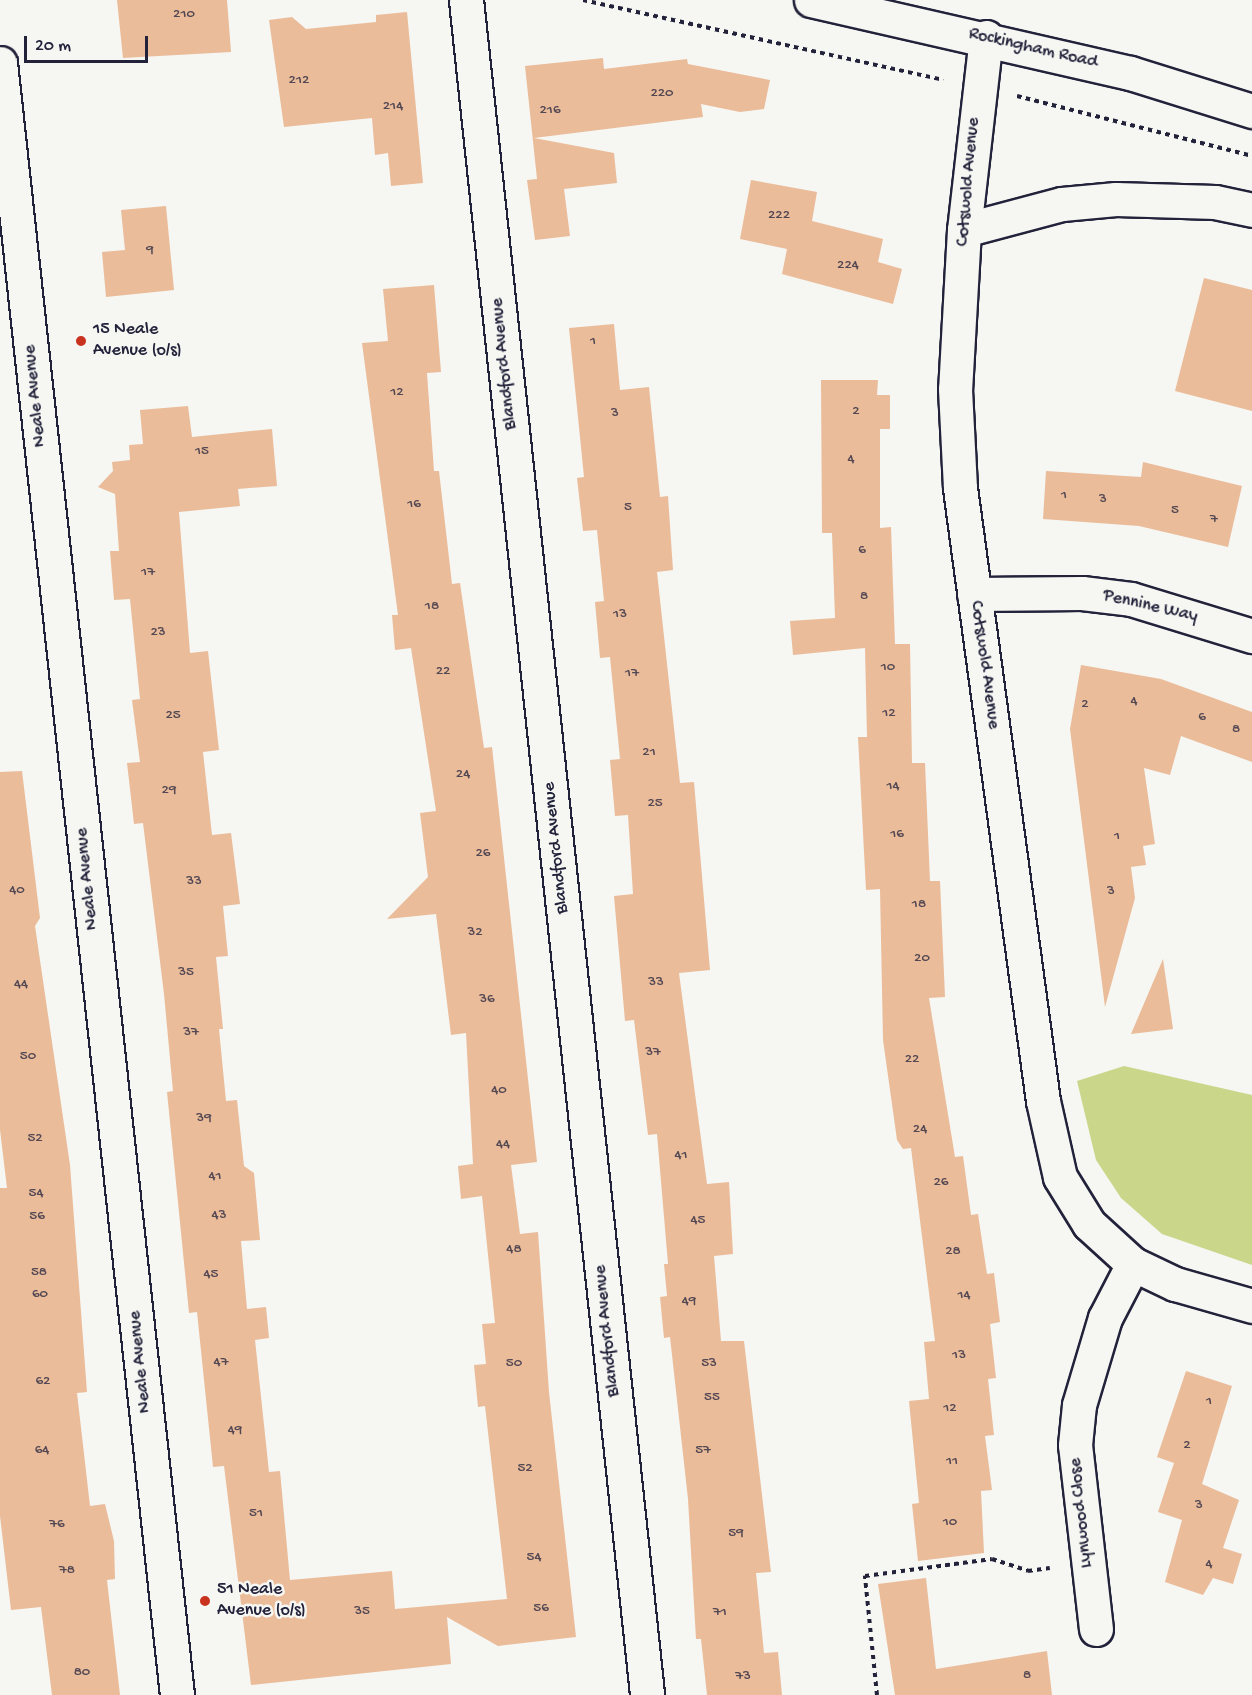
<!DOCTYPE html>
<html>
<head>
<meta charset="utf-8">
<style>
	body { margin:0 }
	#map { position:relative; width:1252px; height:1695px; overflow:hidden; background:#f6f6f2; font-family:"Gochi Hand",sans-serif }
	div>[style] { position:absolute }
	.green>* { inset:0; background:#cad78b }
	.building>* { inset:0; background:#eabc9a }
	.path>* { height:4px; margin-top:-2px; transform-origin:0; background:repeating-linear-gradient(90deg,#22223b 0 4.5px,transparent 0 9px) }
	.roads { filter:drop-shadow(2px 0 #22223b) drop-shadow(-2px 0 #22223b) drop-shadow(0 2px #22223b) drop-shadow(0 -2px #22223b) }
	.minor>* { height:33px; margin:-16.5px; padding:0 16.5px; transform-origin:16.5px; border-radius:16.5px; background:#f6f6f2 }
	.major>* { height:33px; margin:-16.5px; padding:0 16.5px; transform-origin:16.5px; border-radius:16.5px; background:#f6f6f2 }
	.dots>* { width:16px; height:16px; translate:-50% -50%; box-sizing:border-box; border:3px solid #f6f6f2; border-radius:50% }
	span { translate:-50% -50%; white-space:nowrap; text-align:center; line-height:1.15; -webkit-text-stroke:5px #f6f6f2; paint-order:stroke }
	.number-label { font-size:15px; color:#544853 }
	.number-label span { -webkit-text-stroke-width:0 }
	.street-label { font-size:18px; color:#22223b }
	.poi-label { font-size:18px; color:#22223b }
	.left { translate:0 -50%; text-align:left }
	.scale { position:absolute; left:24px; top:36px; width:124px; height:27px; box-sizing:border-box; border:3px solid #22223b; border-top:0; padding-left:8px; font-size:18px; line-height:21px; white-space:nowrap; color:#22223b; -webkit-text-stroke:4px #f6f6f2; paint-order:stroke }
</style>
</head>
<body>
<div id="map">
	<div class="green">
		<i style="clip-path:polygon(1124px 1066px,1252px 1095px,1252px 1265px,1162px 1234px,1121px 1198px,1096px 1160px,1077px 1081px)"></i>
	</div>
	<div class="building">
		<i style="clip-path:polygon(117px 0,227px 0,231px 52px,123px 58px)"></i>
		<i style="clip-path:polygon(407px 12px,423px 183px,391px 186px,388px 153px,375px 155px,372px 118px,284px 127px,269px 20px,292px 17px,306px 29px,376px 22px,376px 15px)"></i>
		<i style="clip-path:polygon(603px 58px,604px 69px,687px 59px,688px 64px,770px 80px,764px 109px,740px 112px,701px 104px,703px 117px,534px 138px,614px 153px,617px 183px,564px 189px,570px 236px,535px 240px,527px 180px,537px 179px,525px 66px)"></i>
		<i style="clip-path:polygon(751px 180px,817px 192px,812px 221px,883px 239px,878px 262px,902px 269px,893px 304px,782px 274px,787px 249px,740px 239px)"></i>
		<i style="clip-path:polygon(166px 206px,174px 290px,106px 297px,102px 252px,125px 250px,121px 210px)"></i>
		<i style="clip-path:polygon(1204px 278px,1252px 290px,1252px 411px,1175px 391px)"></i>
		<i style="clip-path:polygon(434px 285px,441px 372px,427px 373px,434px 471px,439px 471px,452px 584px,460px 583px,484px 748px,492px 747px,537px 1162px,511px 1165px,520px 1234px,538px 1232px,549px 1392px,576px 1637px,498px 1646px,447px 1617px,451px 1664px,251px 1685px,224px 1466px,213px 1467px,197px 1312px,189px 1313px,167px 1092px,173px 1091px,164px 994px,143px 823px,134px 824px,127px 763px,140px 762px,132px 700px,140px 699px,130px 599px,114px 600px,110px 551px,119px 551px,115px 494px,98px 487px,113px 471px,112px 462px,130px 460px,129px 445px,143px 444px,140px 410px,188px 406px,192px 437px,272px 429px,277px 486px,238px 489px,240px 506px,179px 512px,190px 653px,208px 651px,219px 750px,203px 752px,212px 835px,231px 833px,240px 904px,223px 906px,228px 956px,216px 957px,223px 1029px,219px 1029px,226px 1101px,237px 1100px,244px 1166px,254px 1173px,260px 1240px,241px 1241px,247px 1309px,266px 1307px,269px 1338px,255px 1340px,269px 1472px,280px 1471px,290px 1580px,392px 1571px,395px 1609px,507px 1599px,485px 1406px,478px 1407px,474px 1365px,486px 1364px,482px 1324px,495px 1323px,482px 1196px,461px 1199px,458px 1166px,473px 1164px,466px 1033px,451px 1035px,436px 914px,387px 919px,428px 877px,420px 813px,436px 811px,411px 648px,395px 650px,392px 615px,398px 615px,362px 343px,388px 341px,383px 289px)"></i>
		<i style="clip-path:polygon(614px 324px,620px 390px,649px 387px,660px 497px,668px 496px,673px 570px,657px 572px,680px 783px,694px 782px,710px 970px,679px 973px,707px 1184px,729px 1182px,733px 1254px,714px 1256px,721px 1341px,744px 1341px,771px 1572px,756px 1573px,764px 1653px,778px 1652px,782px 1695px,707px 1695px,701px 1639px,696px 1639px,688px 1499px,670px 1337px,664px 1338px,660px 1297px,667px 1296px,664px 1264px,668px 1264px,657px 1134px,648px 1135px,634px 1020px,625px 1021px,614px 896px,633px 894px,628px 815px,615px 816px,610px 760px,620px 759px,610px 657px,600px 658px,595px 602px,604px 601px,597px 530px,583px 531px,577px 478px,584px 477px,569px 328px)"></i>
		<i style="clip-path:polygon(821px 380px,878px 380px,877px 395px,890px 395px,890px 429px,880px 429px,880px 528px,891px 527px,895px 644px,910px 644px,912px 763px,925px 763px,930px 881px,940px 881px,945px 997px,929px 998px,955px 1157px,963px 1156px,971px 1215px,978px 1214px,987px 1274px,994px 1273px,1000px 1322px,990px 1324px,996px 1378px,988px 1379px,994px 1435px,985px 1436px,992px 1490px,981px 1491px,984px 1553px,918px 1561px,912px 1504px,919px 1503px,909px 1401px,929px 1399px,924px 1342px,935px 1341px,911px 1148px,903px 1149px,897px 1140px,883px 1040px,880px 889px,866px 890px,858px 737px,867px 737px,865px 648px,793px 655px,790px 621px,835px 618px,832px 533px,822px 533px)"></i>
		<i style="clip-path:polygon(1143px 462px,1242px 486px,1228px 547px,1139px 526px,1043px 519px,1046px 471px,1141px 477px)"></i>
		<i style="clip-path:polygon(1081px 665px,1161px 679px,1252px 712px,1252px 762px,1181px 736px,1170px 775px,1144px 768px,1155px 844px,1143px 846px,1146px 865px,1131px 867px,1135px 898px,1105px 1007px,1070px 729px)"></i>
		<i style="clip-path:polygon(22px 771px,40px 918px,35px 926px,70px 1165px,87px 1392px,77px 1393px,90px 1506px,105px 1504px,114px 1541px,115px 1579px,107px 1580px,120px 1695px,52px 1695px,41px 1607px,11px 1610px,0 1516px,0 1188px,7px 1188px,0 1130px,0 772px)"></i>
		<i style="clip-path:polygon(1163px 959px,1173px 1029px,1131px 1034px)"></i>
		<i style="clip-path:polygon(1186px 1371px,1232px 1386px,1202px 1484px,1239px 1500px,1223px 1548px,1242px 1554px,1233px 1584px,1213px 1578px,1203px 1595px,1165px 1582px,1182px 1520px,1158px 1512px,1174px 1463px,1157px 1457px)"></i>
		<i style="clip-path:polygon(926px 1578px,936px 1669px,1047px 1651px,1052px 1695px,895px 1695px,878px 1584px)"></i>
	</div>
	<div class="path">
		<i style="left:583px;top:0;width:369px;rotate:12.5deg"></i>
		<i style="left:1017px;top:96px;width:243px;rotate:14.3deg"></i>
		<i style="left:877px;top:1695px;width:120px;rotate:-95.8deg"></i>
		<i style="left:865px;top:1576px;width:128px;rotate:-7.6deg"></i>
		<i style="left:992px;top:1559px;width:38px;rotate:18deg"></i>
		<i style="left:1028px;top:1571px;width:22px;rotate:-8deg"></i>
	</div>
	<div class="roads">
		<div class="minor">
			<i style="left:466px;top:0;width:1705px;rotate:83.9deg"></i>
			<i style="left:986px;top:37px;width:194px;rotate:96.5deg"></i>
			<i style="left:964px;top:230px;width:159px;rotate:93.2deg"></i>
			<i style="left:955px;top:389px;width:99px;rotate:87.1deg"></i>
			<i style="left:960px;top:488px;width:619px;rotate:82.29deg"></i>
			<i style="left:1043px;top:1101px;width:78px;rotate:77.4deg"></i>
			<i style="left:1060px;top:1177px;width:55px;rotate:58.3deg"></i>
			<i style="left:1089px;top:1224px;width:59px;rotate:42.3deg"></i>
			<i style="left:1133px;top:1264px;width:47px;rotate:25.5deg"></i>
			<i style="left:1175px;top:1284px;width:80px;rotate:15.9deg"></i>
			<i style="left:0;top:63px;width:1642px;rotate:83.81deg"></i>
			<i style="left:964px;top:230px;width:101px;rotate:-14.9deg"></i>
			<i style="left:1062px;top:204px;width:54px;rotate:-5.3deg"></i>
			<i style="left:1116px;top:199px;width:99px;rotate:1.7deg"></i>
			<i style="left:1215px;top:202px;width:38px;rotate:12deg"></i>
			<i style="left:974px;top:594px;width:108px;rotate:-0.5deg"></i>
			<i style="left:1082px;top:593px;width:49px;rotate:7deg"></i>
			<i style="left:1131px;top:599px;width:127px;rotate:17deg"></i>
			<i style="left:1096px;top:1629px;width:185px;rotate:-96.5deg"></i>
			<i style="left:1075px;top:1445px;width:40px;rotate:-84.3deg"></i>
			<i style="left:1079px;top:1405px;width:91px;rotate:-73.4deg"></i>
			<i style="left:1105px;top:1318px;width:61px;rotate:-62.6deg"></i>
		</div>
		<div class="major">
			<i style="left:811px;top:0;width:327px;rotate:12.9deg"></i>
			<i style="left:1130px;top:73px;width:128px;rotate:17.3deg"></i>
		</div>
	</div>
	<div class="dots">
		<i style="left:81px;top:341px;background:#c8321e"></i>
		<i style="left:205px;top:1601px;background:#c8321e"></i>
	</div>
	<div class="number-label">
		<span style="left:184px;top:15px">210</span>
		<span style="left:299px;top:81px">212</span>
		<span style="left:662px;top:94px">220</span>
		<span style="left:393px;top:107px">214</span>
		<span style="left:550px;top:111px">216</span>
		<span style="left:779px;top:216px">222</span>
		<span style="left:150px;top:251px">9</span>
		<span style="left:848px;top:266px">224</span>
		<span style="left:593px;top:342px">1</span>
		<span style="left:397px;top:393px">12</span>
		<span style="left:856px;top:412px">2</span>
		<span style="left:615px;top:414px">3</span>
		<span style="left:202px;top:452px">15</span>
		<span style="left:851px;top:460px">4</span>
		<span style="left:1064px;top:496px">1</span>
		<span style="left:1103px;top:500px">3</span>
		<span style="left:414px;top:505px">16</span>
		<span style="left:628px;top:508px">5</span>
		<span style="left:1175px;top:511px">5</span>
		<span style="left:1214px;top:520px">7</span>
		<span style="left:862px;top:551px">6</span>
		<span style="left:148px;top:573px">17</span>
		<span style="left:864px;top:597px">8</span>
		<span style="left:432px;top:607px">18</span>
		<span style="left:620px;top:615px">13</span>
		<span style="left:158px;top:633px">23</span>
		<span style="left:888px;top:668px">10</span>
		<span style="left:443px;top:672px">22</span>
		<span style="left:632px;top:674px">17</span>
		<span style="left:1134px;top:702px">4</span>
		<span style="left:1085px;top:705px">2</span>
		<span style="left:889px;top:714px">12</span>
		<span style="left:173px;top:716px">25</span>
		<span style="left:1202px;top:718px">6</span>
		<span style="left:1236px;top:730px">8</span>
		<span style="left:649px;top:753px">21</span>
		<span style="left:463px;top:775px">24</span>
		<span style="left:893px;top:787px">14</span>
		<span style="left:169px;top:791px">29</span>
		<span style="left:655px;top:804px">25</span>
		<span style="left:897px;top:835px">16</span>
		<span style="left:1117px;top:837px">1</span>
		<span style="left:483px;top:854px">26</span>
		<span style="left:194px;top:882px">33</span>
		<span style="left:17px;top:891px">40</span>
		<span style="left:1111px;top:892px">3</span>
		<span style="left:919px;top:905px">18</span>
		<span style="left:475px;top:933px">32</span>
		<span style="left:922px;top:959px">20</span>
		<span style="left:186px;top:973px">35</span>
		<span style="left:656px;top:983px">33</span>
		<span style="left:21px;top:985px">44</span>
		<span style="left:487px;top:1000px">36</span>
		<span style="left:191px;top:1033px">37</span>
		<span style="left:653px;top:1053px">37</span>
		<span style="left:28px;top:1057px">50</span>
		<span style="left:912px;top:1060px">22</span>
		<span style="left:499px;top:1091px">40</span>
		<span style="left:204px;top:1119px">39</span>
		<span style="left:920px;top:1130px">24</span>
		<span style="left:35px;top:1139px">52</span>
		<span style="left:503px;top:1145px">44</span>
		<span style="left:681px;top:1156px">41</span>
		<span style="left:215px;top:1177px">41</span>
		<span style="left:941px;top:1183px">26</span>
		<span style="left:36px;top:1194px">54</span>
		<span style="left:219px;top:1216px">43</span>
		<span style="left:37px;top:1217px">56</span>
		<span style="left:698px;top:1221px">45</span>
		<span style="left:514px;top:1250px">48</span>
		<span style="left:953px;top:1252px">28</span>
		<span style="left:39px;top:1273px">58</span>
		<span style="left:211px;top:1275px">45</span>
		<span style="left:40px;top:1295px">60</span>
		<span style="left:964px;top:1296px">14</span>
		<span style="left:689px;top:1302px">49</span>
		<span style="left:959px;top:1356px">13</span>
		<span style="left:221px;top:1363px">47</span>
		<span style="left:514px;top:1364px">50</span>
		<span style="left:709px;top:1364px">53</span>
		<span style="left:43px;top:1382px">62</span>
		<span style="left:712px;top:1398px">55</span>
		<span style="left:1209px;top:1402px">1</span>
		<span style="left:950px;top:1409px">12</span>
		<span style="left:235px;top:1431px">49</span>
		<span style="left:1187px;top:1446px">2</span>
		<span style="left:42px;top:1451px">64</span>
		<span style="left:703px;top:1451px">57</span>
		<span style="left:952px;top:1462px">11</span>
		<span style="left:525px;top:1469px">52</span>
		<span style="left:1199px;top:1506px">3</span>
		<span style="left:256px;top:1514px">51</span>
		<span style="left:950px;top:1523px">10</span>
		<span style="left:57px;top:1525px">76</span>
		<span style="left:736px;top:1534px">59</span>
		<span style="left:534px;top:1558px">54</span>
		<span style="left:1209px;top:1565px">4</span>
		<span style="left:67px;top:1571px">78</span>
		<span style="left:541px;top:1609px">56</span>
		<span style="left:362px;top:1612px">35</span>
		<span style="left:720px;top:1613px">71</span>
		<span style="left:82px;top:1673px">80</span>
		<span style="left:1027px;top:1676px">8</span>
		<span style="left:743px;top:1677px">73</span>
	</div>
	<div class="street-label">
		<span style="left:1033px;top:49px;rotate:13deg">Rockingham Road</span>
		<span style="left:969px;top:182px;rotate:-85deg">Cotswold Avenue</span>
		<span style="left:505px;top:364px;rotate:-96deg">Blandford Avenue</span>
		<span style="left:36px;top:396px;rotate:-96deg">Neale Avenue</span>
		<span style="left:1150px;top:607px;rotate:13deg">Pennine Way</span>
		<span style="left:984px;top:665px;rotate:82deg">Cotswold Avenue</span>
		<span style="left:557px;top:848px;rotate:-96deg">Blandford Avenue</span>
		<span style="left:88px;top:879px;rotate:-96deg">Neale Avenue</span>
		<span style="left:608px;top:1331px;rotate:-96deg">Blandford Avenue</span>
		<span style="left:141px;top:1362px;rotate:-96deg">Neale Avenue</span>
		<span style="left:1082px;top:1513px;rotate:-96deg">Lynwood Close</span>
	</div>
	<div class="poi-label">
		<span class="left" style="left:93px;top:341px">15 Neale<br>Avenue (o/s)</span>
		<span class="left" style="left:217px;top:1601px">51 Neale<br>Avenue (o/s)</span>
	</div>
	<div class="scale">20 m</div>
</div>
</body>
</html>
